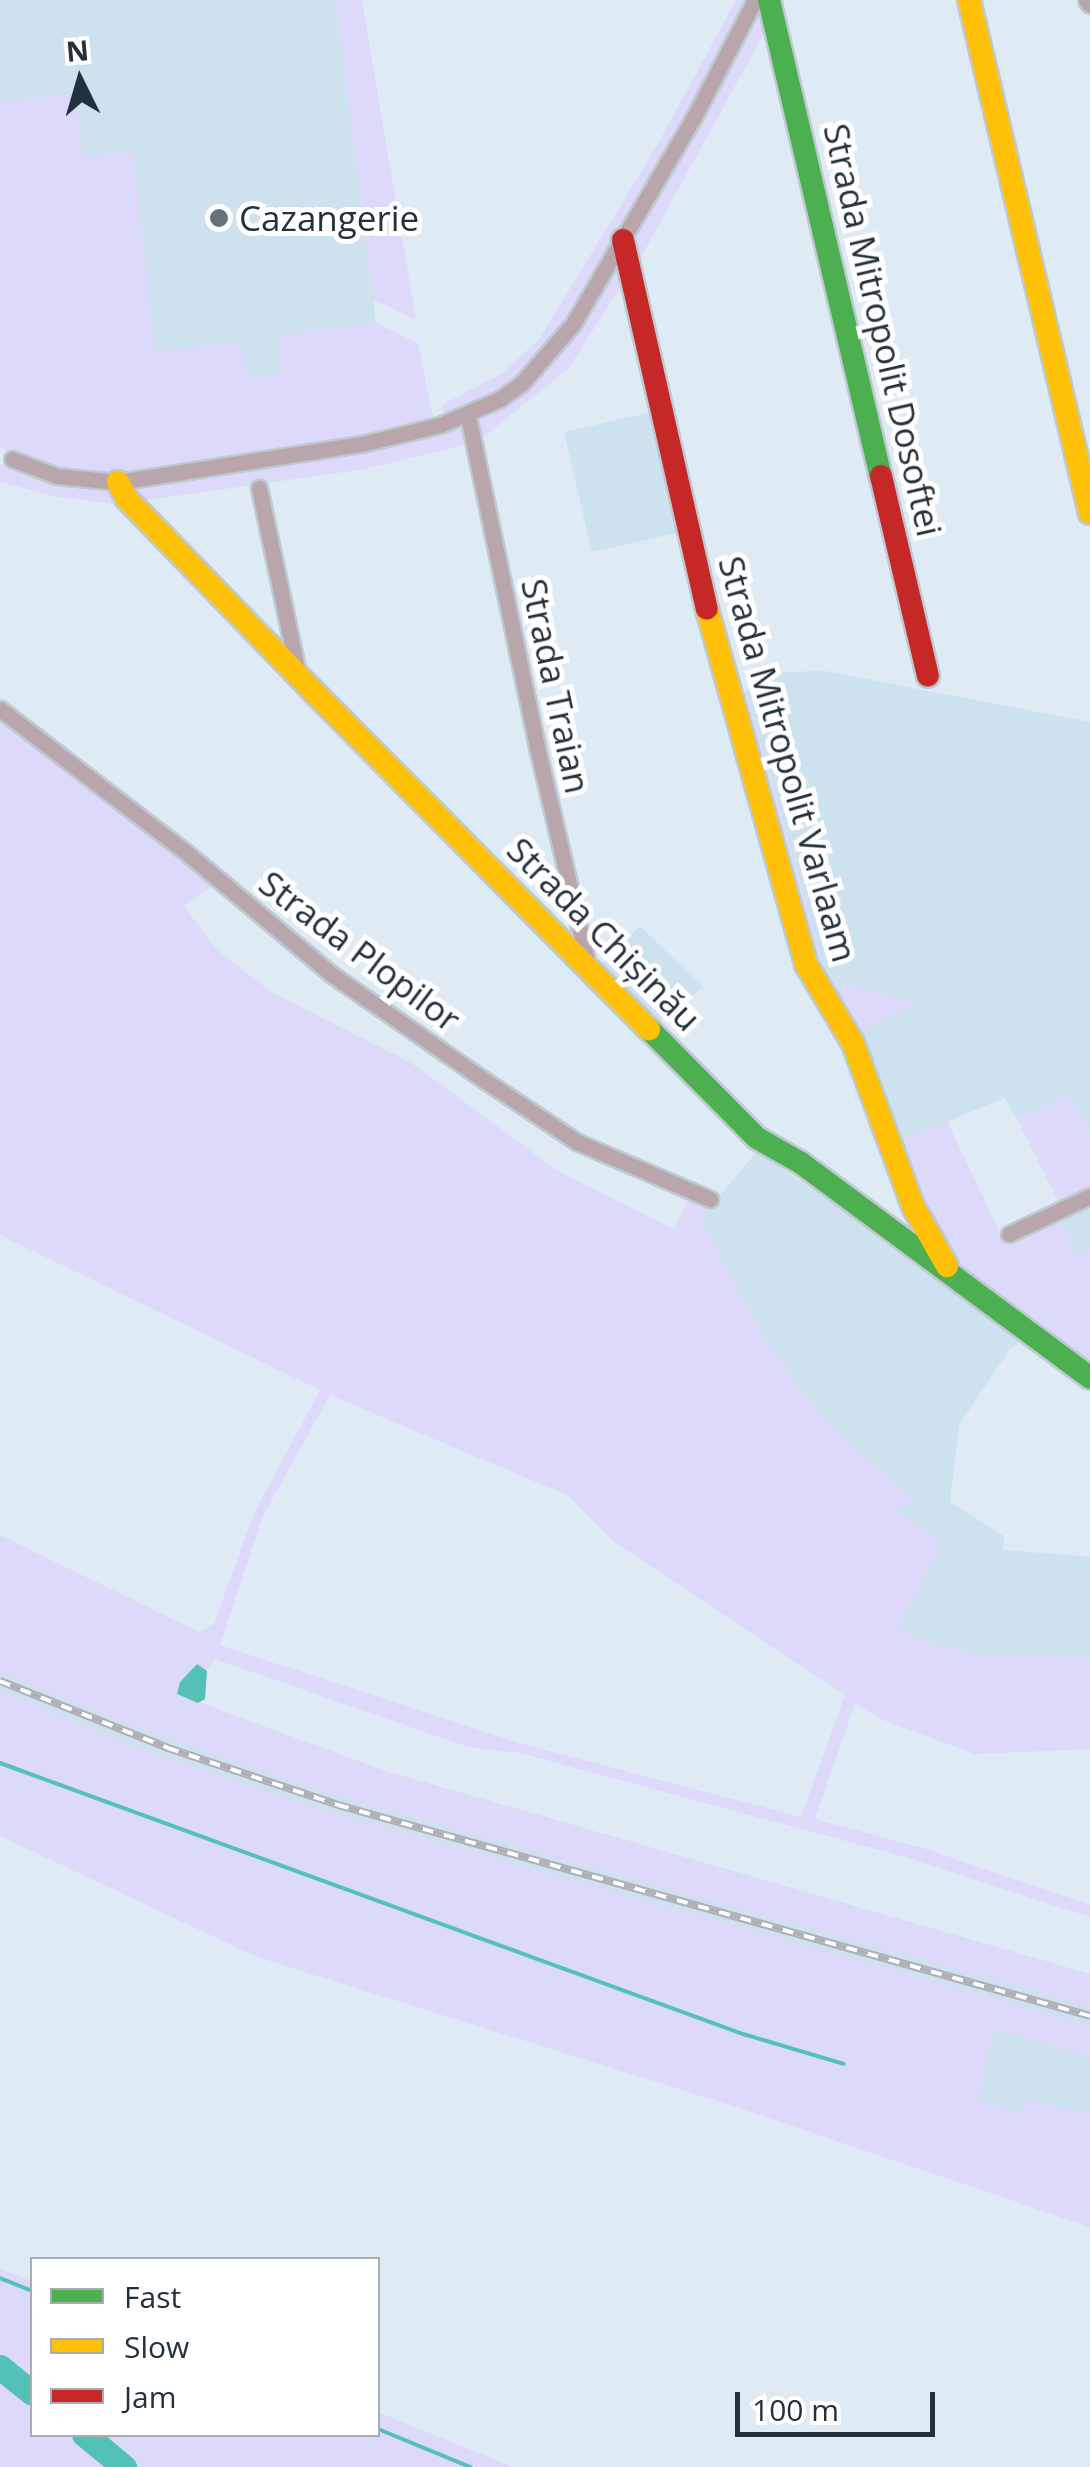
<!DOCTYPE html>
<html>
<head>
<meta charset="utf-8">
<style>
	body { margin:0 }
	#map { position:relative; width:1090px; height:2467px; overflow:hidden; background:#deebf4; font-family:"Open Sans",sans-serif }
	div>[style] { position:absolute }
	.built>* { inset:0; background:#cde1ef }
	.green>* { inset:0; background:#ddd9fa }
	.water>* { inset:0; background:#53c1b6 }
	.stream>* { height:4px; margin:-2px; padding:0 2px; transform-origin:2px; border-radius:2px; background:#53c1b6 }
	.river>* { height:25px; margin:-12.5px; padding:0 12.5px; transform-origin:12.5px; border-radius:12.5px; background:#53c1b6 }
	.roads { filter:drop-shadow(2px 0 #bec9d1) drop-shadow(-2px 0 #bec9d1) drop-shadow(0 2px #bec9d1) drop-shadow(0 -2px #bec9d1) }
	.street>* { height:15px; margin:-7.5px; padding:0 7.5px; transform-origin:7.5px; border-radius:7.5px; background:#b9a6ad }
	.fast>* { height:22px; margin:-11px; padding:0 11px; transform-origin:11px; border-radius:11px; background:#4caf50 }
	.slow>* { height:22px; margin:-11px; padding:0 11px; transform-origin:11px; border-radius:11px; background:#ffc107 }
	.jam>* { height:22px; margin:-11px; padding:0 11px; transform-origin:11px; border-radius:11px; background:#c62828 }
	.rail>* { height:8px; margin-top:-4px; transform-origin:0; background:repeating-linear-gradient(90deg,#fff 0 11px,#b1afb6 0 22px); box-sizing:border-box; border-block:2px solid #b1afb6 }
	.dots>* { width:28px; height:28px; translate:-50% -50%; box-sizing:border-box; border:5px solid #fff; border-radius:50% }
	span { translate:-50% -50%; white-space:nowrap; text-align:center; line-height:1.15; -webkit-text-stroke:10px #fff; paint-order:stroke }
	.poi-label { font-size:35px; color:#22313b }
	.left { translate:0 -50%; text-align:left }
	.street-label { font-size:35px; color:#22313b }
	.legend { position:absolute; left:30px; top:2257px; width:350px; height:180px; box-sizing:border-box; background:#fff; border:2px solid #a7adb1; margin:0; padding:12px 18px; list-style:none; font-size:30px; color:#22313b }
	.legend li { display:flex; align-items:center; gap:20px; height:50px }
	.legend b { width:50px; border:2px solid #a7adb1 }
	.north { position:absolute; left:30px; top:30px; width:100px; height:100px; -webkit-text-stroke:8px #fff; paint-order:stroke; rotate:355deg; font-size:28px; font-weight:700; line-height:40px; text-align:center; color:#22313b }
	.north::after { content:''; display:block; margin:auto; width:35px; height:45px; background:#22313b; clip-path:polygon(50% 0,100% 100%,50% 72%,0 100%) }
	.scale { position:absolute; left:735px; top:2392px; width:200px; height:45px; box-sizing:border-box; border:5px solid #22313b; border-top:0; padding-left:12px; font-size:30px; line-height:35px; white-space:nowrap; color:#22313b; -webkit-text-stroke:8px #fff; paint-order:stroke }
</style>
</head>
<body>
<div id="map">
	<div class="built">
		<i style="clip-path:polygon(0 0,336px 0,376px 323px,277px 336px,281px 374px,0 434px)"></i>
		<i style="clip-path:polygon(652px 412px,680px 532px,592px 552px,564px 432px)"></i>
		<i style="clip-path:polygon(825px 671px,1090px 722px,1090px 1133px,1069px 1095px,1017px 1119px,1005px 1098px,894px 1143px,856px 1033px,918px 1003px,828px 981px,746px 692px,783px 672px)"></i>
		<i style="clip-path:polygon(640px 926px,703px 987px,659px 1023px,602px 963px)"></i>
		<i style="clip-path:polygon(757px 1151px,1015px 1330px,1018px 1344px,1010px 1349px,959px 1425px,950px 1502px,1004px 1536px,1003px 1550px,1090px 1557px,1090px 1657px,977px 1654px,934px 1645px,896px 1629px,941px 1543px,891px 1509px,845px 1439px,804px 1396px,764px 1339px,701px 1219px)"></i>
		<i style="clip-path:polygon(1090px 1205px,1090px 1250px,1076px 1256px,1061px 1217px)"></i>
		<i style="clip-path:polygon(0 1622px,198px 1703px,382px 1770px,1090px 1974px,1090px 2162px,0 1755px)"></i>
	</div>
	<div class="green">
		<i style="clip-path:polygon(336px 0,362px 0,416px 320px,373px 299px)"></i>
		<i style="clip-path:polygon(736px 0,750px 0,589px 285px,544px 351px,503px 390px,444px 416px,442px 405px,503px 373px,540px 338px,657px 145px)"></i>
		<i style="clip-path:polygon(762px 5px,768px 26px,635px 268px,631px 244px)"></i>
		<i style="clip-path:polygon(75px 94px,83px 156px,133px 152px,155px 351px,241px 343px,247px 378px,280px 374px,277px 336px,376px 323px,418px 343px,433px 419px,338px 442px,127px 476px,80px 474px,37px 463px,0 447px,0 101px)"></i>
		<i style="clip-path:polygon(621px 264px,624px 282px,568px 369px,481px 439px,478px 422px,520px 393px,555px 361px)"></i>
		<i style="clip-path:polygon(465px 428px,468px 444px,365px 469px,140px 501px,130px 487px,358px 452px)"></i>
		<i style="clip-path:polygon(0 464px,23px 474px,76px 487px,109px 489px,121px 505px,57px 497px,0 482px)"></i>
		<i style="clip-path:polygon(746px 692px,828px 981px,920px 1003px,856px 1033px,823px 988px,736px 698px)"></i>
		<i style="clip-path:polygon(evenodd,0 716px,214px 884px,184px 906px,215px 948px,271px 992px,413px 1064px,558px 1171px,674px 1229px,691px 1194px,711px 1206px,701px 1219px,764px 1339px,804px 1396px,845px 1439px,918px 1503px,893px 1510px,942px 1543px,896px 1629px,934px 1645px,977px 1654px,1090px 1657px,1090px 1749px,975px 1754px,880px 1719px,855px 1703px,815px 1819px,926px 1849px,1090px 1905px,1090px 1917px,905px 1857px,520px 1753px,468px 1747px,215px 1659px,207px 1671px,196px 1665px,177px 1694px,382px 1770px,1090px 1974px,1090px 2007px,319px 1791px,113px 1719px,0 1672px,0 1535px,199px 1632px,214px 1624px,254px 1513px,320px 1390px,0 1235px,0 716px,330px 1395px,569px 1496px,613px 1541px,845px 1695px,801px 1817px,519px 1743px,220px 1645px,263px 1516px,330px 1395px)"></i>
		<i style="clip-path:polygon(1069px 1095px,1090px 1133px,1090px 1190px,1059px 1203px,1017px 1119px)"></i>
		<i style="clip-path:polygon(947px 1121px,1003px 1239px,1017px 1239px,1061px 1217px,1076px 1255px,1090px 1250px,1090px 1371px,953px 1268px,894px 1143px)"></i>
		<i style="clip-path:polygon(0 1690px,130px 1745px,314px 1807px,1090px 2025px,1090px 2057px,994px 2028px,979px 2101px,1021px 2114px,1025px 2099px,1090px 2114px,1090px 2227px,733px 2106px,257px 1957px,0 1836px)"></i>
		<i style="clip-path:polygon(0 2269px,32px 2281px,32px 2434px,378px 2434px,378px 2412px,513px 2467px,0 2467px)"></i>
	</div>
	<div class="water">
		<i style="clip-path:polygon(197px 1664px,207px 1671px,205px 1699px,198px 1703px,177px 1694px,180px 1682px)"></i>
	</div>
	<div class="stream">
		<i style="left:0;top:1763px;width:791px;rotate:20.04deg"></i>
		<i style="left:743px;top:2034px;width:105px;rotate:16.5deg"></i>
		<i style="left:0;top:2278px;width:35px;rotate:22deg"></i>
		<i style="left:378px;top:2429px;width:100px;rotate:22.4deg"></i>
	</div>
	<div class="river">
		<i style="left:0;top:2367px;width:41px;rotate:39.1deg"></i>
		<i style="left:84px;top:2434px;width:52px;rotate:39.5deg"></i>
	</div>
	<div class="roads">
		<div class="street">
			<i style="left:1086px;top:0;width:6px;rotate:51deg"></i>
			<i style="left:468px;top:416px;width:338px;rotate:78.2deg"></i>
			<i style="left:537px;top:747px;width:223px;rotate:76.8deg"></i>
			<i style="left:12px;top:459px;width:48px;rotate:20.7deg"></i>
			<i style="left:57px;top:476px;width:61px;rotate:5.6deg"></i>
			<i style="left:118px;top:482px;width:251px;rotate:-8.9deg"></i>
			<i style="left:366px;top:443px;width:76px;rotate:-13.7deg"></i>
			<i style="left:440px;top:425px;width:65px;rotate:-23.4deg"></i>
			<i style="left:500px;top:399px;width:27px;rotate:-36deg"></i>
			<i style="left:522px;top:383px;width:78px;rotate:-49.2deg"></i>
			<i style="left:573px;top:324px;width:238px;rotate:-59.7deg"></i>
			<i style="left:693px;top:119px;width:134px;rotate:-62.5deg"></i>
			<i style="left:259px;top:488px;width:189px;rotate:78.1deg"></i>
			<i style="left:0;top:709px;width:236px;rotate:37.6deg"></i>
			<i style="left:187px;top:853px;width:188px;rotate:40deg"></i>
			<i style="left:331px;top:974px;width:186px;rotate:34.7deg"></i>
			<i style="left:484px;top:1080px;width:112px;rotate:33.7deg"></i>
			<i style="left:577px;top:1142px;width:145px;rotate:23.2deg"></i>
			<i style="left:1009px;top:1234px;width:89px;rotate:-25.1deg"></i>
		</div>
		<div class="fast">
			<i style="left:769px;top:0;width:489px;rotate:76.8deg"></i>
			<i style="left:649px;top:1029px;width:153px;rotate:45.3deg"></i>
			<i style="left:757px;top:1138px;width:51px;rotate:29.6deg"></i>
			<i style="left:801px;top:1163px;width:360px;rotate:36.6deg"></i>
		</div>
		<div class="slow">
			<i style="left:969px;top:0;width:527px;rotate:76.73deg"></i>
			<i style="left:118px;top:482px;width:19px;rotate:62deg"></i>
			<i style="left:127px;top:499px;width:270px;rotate:45.9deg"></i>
			<i style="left:315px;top:693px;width:474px;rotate:45.2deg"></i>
			<i style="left:707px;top:609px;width:369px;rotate:74.4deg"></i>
			<i style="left:806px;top:964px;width:92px;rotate:59.3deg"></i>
			<i style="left:853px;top:1043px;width:174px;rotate:69.8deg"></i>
			<i style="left:913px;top:1206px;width:69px;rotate:60.5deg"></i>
		</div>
		<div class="jam">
			<i style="left:623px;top:240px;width:378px;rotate:77.2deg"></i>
			<i style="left:881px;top:476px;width:205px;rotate:76.8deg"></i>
		</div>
	</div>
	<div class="rail">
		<i style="left:0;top:1681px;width:181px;rotate:21.7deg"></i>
		<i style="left:168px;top:1748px;width:179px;rotate:18.5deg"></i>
		<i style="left:338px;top:1805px;width:781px;rotate:15.67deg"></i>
	</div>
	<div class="dots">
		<i style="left:219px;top:218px;background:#64727c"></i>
	</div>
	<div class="poi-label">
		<span class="left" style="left:239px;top:218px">Cazangerie</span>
	</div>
	<div class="street-label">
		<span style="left:883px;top:330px;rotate:77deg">Strada Mitropolit Dosoftei</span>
		<span style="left:556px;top:686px;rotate:78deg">Strada Traian</span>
		<span style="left:788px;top:759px;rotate:74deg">Strada Mitropolit Varlaam</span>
		<span style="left:604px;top:934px;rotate:45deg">Strada Chișinău</span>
		<span style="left:360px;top:951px;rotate:37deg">Strada Plopilor</span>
	</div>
	<ul class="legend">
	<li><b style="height:12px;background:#4caf50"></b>Fast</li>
	<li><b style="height:12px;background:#ffc107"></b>Slow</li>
	<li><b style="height:12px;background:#c62828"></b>Jam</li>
	</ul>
	<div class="north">N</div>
	<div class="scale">100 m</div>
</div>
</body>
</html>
